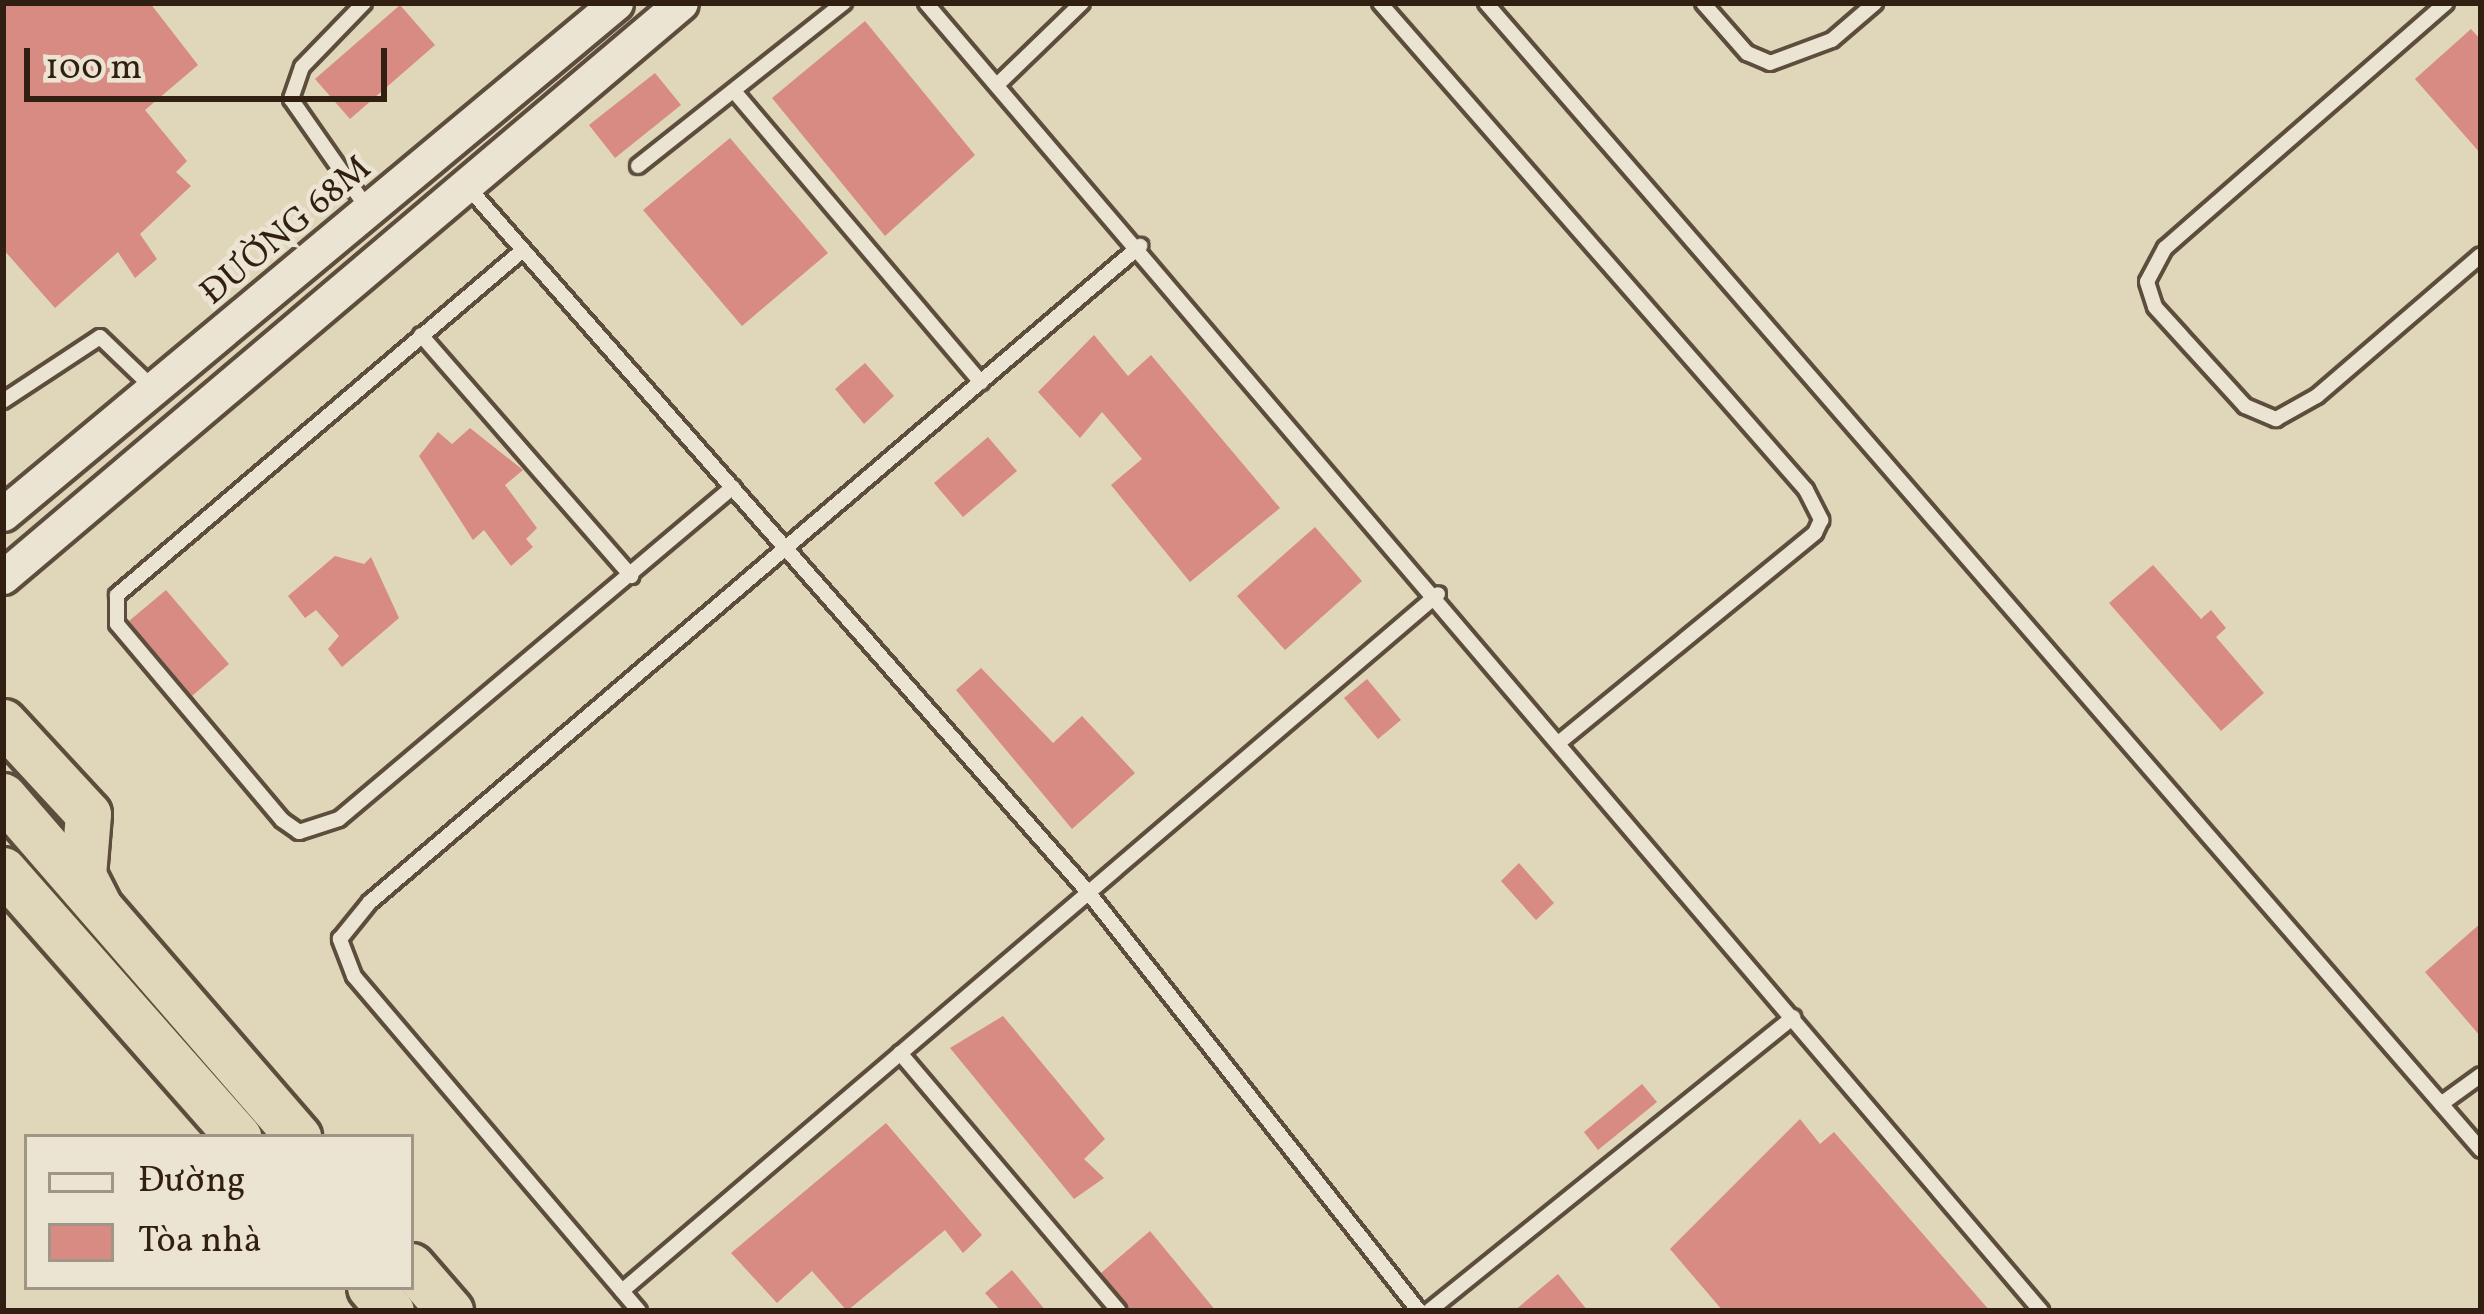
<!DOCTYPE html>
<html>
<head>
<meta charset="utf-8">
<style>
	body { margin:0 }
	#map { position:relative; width:2484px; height:1314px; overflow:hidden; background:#e0d6b9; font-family:Vollkorn,serif }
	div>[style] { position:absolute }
	.building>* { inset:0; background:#d88b82 }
	.roads { filter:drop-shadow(3px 0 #5d4d3c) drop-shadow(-3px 0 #5d4d3c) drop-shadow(0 3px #5d4d3c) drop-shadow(0 -3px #5d4d3c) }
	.service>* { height:14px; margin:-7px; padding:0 7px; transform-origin:7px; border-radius:7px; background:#ebe4d2 }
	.tertiary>* { height:33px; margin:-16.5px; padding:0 16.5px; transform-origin:16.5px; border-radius:16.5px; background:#ebe4d2 }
	.trunk>* { height:45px; margin:-22.5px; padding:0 22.5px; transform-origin:22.5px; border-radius:22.5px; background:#e0d6b9 }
	span { translate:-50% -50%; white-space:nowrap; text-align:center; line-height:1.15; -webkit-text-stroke:9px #ebe4d2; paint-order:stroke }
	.street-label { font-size:36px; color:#311f12 }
	.frame { position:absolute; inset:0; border:6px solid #311f12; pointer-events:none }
	.legend { position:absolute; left:24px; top:1134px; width:390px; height:156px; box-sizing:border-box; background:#ebe4d2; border:3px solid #a19585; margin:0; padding:15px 21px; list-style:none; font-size:36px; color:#311f12 }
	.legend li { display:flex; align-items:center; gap:24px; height:60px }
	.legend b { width:60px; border:3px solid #a19585 }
	.scale { position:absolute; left:24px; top:48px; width:363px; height:54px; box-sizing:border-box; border:6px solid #311f12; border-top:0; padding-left:15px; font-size:36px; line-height:42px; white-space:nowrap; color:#311f12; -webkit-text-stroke:9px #ebe4d2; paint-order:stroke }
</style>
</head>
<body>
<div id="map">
	<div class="building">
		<i style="clip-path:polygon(3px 3px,150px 3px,198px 65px,145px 110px,187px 161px,176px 172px,191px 186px,140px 234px,157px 259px,135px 278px,118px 252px,55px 308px,3px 249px)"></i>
		<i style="clip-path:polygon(400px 5px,435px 45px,350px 119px,315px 79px)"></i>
		<i style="clip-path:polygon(865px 21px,975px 155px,885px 236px,772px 98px)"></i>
		<i style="clip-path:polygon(2471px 29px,2481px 40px,2481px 154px,2415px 79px)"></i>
		<i style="clip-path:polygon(655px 73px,681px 105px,615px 158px,589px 125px)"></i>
		<i style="clip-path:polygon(730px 138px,828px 253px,742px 326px,643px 210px)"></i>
		<i style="clip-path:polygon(1094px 335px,1128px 376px,1151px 355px,1280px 508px,1190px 582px,1111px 485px,1142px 459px,1102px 412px,1080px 438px,1038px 392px)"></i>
		<i style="clip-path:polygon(865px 363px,894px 396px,864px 424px,835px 389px)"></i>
		<i style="clip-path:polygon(470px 428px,523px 470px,505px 485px,537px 528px,526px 539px,533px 547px,511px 566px,484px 530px,473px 540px,419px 456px,438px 432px,452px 444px)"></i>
		<i style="clip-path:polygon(988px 437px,1017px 471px,963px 517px,934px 483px)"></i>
		<i style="clip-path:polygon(1315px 527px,1362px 581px,1285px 650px,1237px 596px)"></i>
		<i style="clip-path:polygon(335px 556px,364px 564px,371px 557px,399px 618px,342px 667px,328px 649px,339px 636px,316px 610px,305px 618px,288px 596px)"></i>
		<i style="clip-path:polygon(2153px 565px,2201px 619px,2211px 610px,2226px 628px,2216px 637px,2264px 693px,2221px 731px,2109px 603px)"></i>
		<i style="clip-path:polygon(166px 590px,229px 664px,192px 696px,129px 621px)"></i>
		<i style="clip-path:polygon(981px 668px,1053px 743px,1082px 716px,1135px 773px,1072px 829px,956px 690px)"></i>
		<i style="clip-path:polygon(1367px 679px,1401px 720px,1378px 739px,1344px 698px)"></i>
		<i style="clip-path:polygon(1519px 863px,1554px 903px,1536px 920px,1501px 881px)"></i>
		<i style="clip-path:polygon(2481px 923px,2481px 1037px,2425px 972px)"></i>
		<i style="clip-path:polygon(1003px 1016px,1105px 1139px,1084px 1159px,1104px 1178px,1074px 1199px,950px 1048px)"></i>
		<i style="clip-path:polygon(1642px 1084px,1657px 1102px,1598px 1150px,1584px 1132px)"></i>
		<i style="clip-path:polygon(1800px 1119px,1820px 1144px,1834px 1132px,1990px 1311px,1723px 1311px,1670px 1249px)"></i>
		<i style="clip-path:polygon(886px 1123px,982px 1235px,963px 1253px,945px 1230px,847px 1311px,812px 1271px,777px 1303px,731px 1253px)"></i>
		<i style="clip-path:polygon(1150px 1231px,1216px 1311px,1130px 1311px,1101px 1273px)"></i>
		<i style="clip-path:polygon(1012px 1270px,1046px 1311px,1001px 1311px,985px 1293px)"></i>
		<i style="clip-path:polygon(1558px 1274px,1588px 1311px,1514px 1311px)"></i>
	</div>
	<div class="roads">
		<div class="service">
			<i style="left:364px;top:3px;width:89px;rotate:134.1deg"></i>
			<i style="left:302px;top:67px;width:34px;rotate:109deg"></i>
			<i style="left:291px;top:99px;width:133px;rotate:55.1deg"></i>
			<i style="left:926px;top:3px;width:1719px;rotate:49.55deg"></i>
			<i style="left:1380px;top:3px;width:647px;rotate:48.82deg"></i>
			<i style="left:1806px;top:490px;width:34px;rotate:63deg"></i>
			<i style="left:1821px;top:520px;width:14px;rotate:115deg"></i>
			<i style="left:1815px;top:533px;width:327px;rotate:140.7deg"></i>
			<i style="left:1486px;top:3px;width:1518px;rotate:49.06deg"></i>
			<i style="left:1703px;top:3px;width:67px;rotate:48.7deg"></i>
			<i style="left:1747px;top:53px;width:25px;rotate:23deg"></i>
			<i style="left:1770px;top:63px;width:66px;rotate:-20.4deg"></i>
			<i style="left:1832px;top:40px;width:57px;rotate:-40.7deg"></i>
			<i style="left:2446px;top:3px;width:373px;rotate:138.9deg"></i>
			<i style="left:2165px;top:248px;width:38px;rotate:118deg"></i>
			<i style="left:2147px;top:282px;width:26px;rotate:72deg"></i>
			<i style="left:2155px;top:307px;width:134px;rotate:47.7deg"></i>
			<i style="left:2245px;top:406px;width:34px;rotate:23deg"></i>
			<i style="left:2276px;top:419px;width:47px;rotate:-29.3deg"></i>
			<i style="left:2317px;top:396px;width:216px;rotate:-40.7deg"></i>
			<i style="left:997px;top:85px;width:118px;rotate:-44deg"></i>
			<i style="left:734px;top:91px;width:382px;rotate:49.7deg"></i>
			<i style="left:638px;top:166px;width:263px;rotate:-38.4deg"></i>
			<i style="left:466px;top:185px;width:942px;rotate:48.66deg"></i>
			<i style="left:1088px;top:892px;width:534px;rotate:51.69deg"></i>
			<i style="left:523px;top:250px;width:533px;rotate:139.64deg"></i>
			<i style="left:117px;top:595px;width:29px;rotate:90deg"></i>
			<i style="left:117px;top:624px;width:256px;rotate:49.9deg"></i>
			<i style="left:282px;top:820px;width:21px;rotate:35deg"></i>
			<i style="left:299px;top:832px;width:42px;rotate:-18deg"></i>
			<i style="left:339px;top:819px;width:515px;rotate:-40.12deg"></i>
			<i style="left:421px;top:335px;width:320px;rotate:48.9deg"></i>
			<i style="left:3px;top:401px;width:116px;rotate:-33.4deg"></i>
			<i style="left:100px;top:337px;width:74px;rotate:43.9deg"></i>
			<i style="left:900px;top:1053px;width:338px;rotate:49.7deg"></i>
			<i style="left:2441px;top:1104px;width:49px;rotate:-35.9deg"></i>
			<i style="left:622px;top:1291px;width:1073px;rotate:-40.5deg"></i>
			<i style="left:639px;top:1311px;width:440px;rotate:-130.4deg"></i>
			<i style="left:354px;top:976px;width:40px;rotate:-111deg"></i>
			<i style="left:340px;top:939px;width:48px;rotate:-51deg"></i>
			<i style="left:370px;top:902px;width:1012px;rotate:-40.43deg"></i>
			<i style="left:1429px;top:1311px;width:468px;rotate:-38.9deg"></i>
		</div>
		<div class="tertiary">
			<i style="left:3px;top:514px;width:798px;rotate:-39.81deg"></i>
			<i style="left:3px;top:577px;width:888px;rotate:-40.25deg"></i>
		</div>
		<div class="trunk">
			<i style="left:3px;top:722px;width:125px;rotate:47.3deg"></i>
			<i style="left:88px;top:814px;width:61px;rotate:94.7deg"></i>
			<i style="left:83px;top:875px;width:34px;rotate:63deg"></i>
			<i style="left:3px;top:796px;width:451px;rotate:49.1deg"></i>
			<i style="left:3px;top:870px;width:356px;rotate:48.6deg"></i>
			<i style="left:411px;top:1266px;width:60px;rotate:49.1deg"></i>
			<i style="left:370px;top:1287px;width:32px;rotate:49deg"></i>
		</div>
	</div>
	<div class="street-label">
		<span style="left:287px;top:232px;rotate:-40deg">ĐƯỜNG 68M</span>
	</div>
	<div class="frame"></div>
	<ul class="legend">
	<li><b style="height:15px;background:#ebe4d2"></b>Đường</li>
	<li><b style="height:33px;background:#d88b82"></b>Tòa nhà</li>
	</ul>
	<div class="scale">100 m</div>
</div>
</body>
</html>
